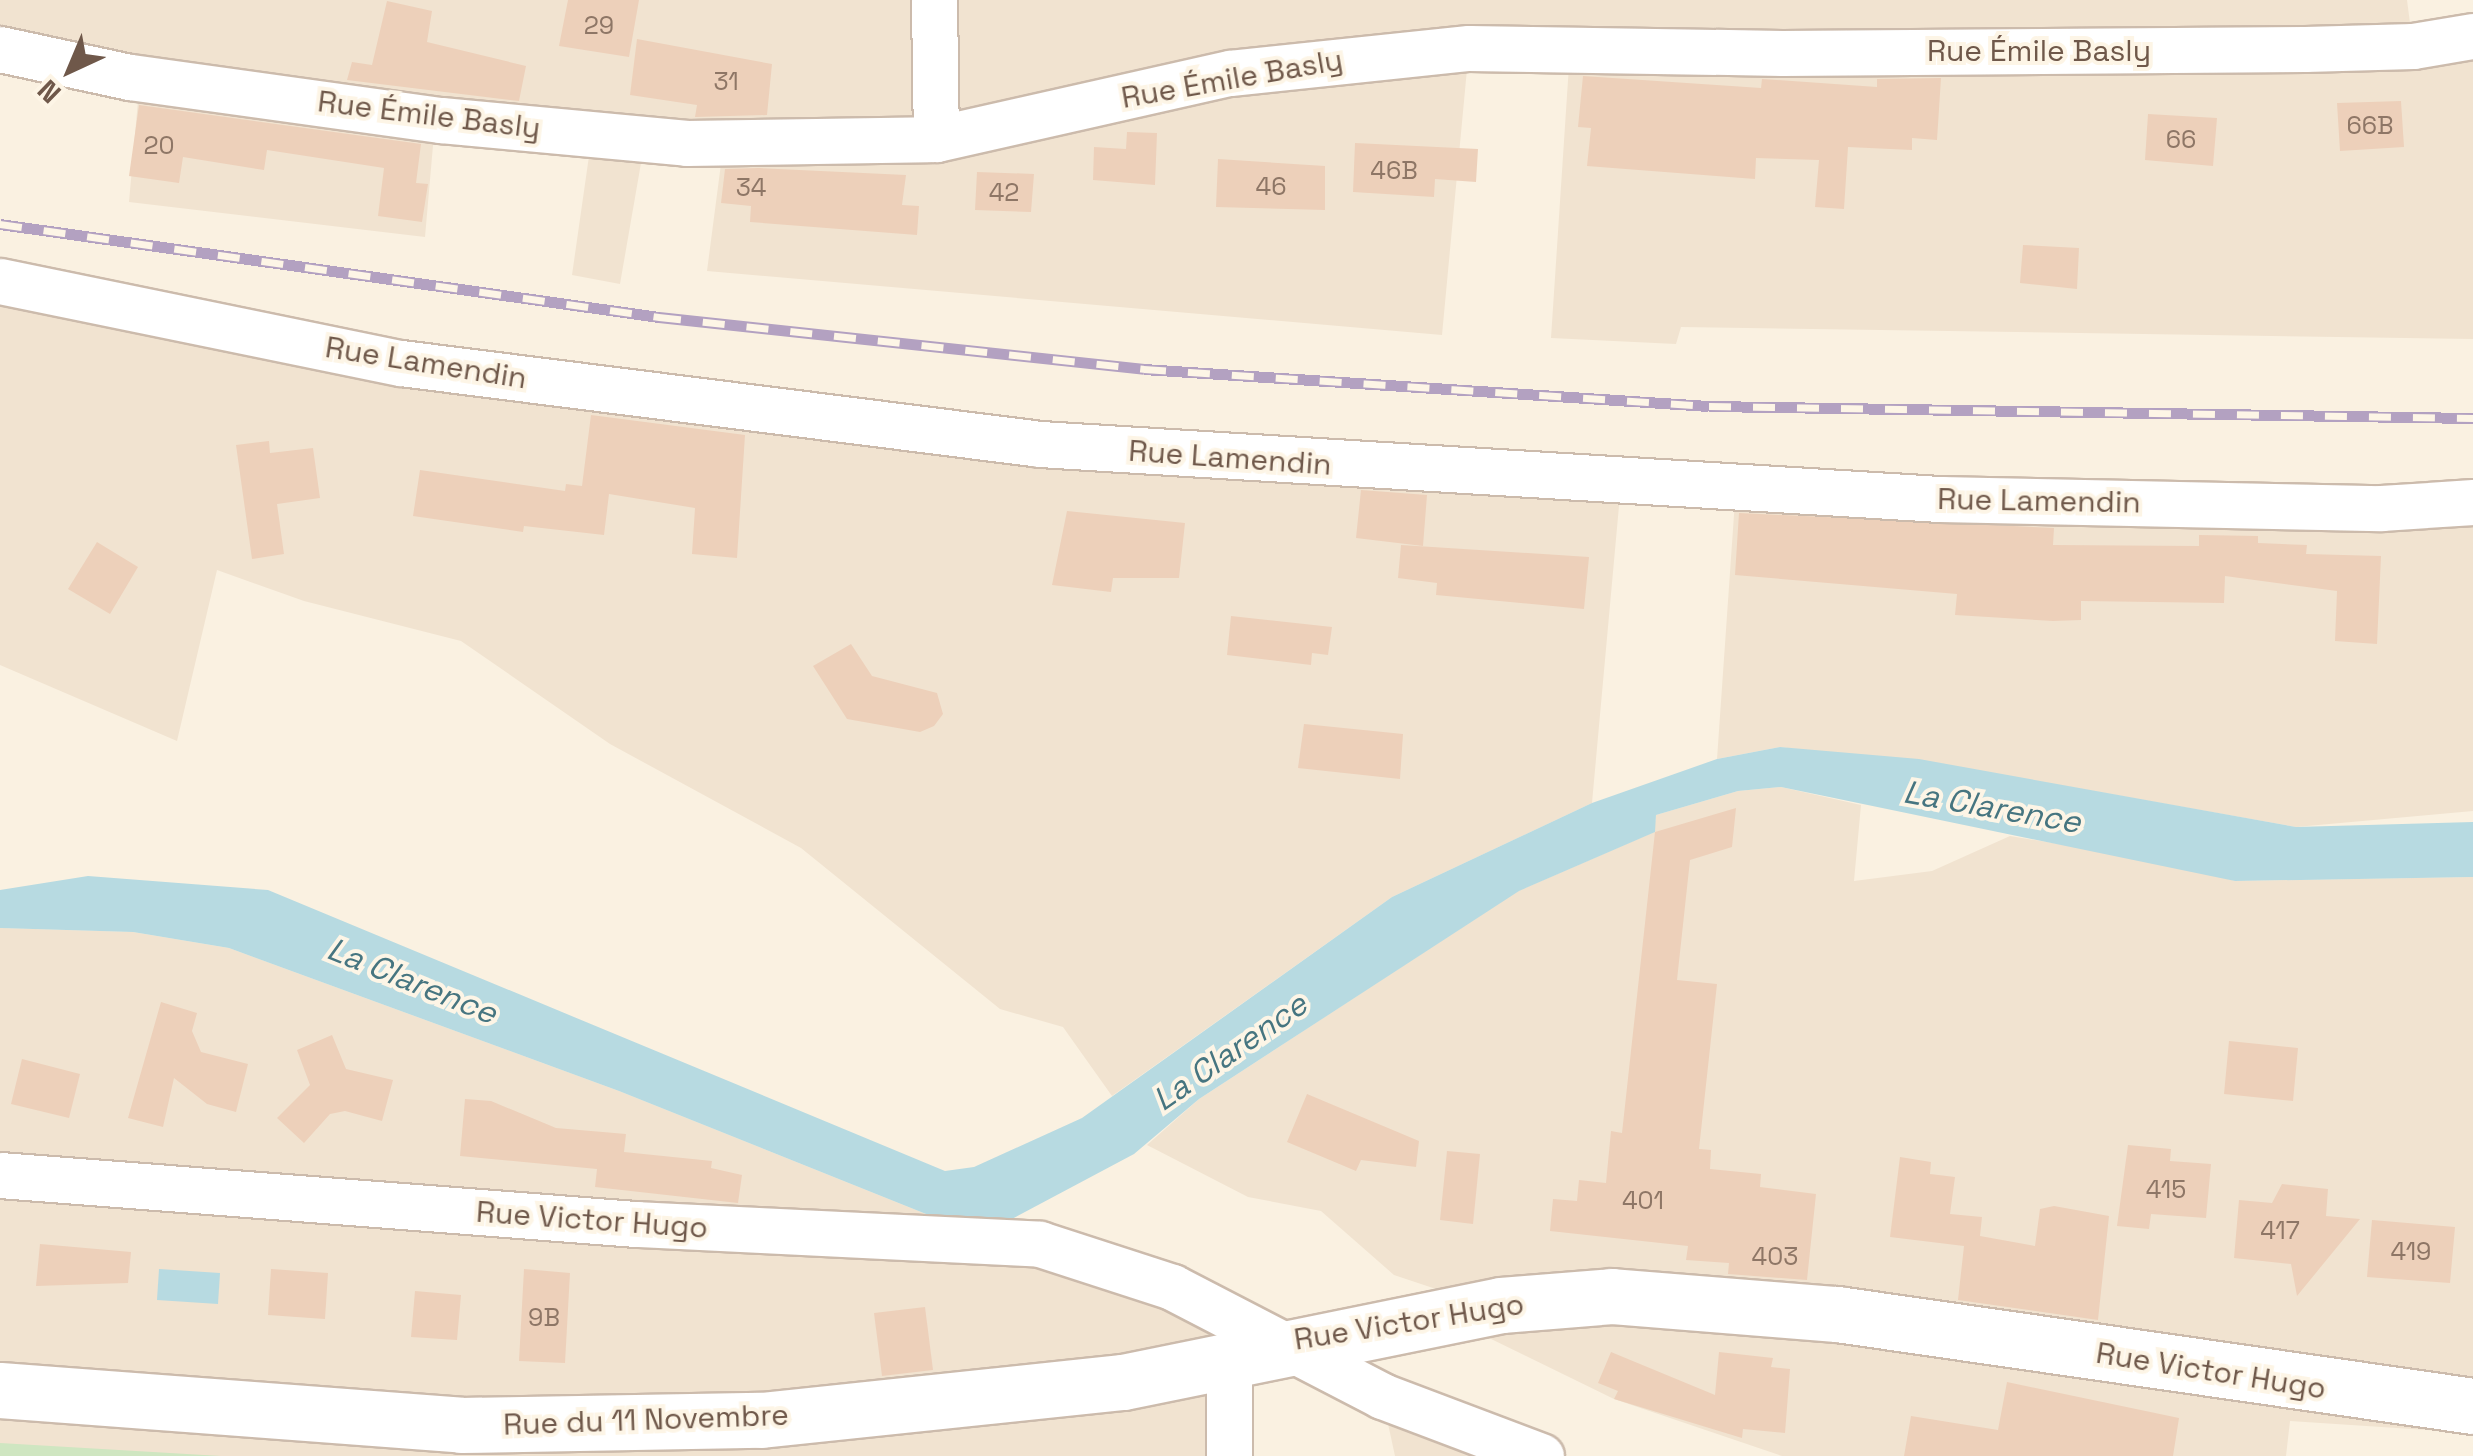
<!DOCTYPE html>
<html>
<head>
<meta charset="utf-8">
<style>
	body { margin:0 }
	#map { position:relative; width:2473px; height:1456px; overflow:hidden; background:#faf1e1; font-family:"Space Grotesk",sans-serif }
	div>[style] { position:absolute }
	.residential>* { inset:0; background:#f1e3d0 }
	.green>* { inset:0; background:#cfe6c1 }
	.water>* { inset:0; background:#b7dae1 }
	.building>* { inset:0; background:#edd0ba }
	.roads { filter:drop-shadow(2px 0 #ccbbac) drop-shadow(-2px 0 #ccbbac) drop-shadow(0 2px #ccbbac) drop-shadow(0 -2px #ccbbac) }
	.minor>* { height:45px; margin:-22.5px; padding:0 22.5px; transform-origin:22.5px; border-radius:22.5px; background:#fff }
	.secondary>* { height:55px; margin:-27.5px; padding:0 27.5px; transform-origin:27.5px; border-radius:27.5px; background:#fff }
	.rail>* { height:11px; margin-top:-5.5px; transform-origin:0; background:repeating-linear-gradient(90deg,#fdf5e6 0 22px,#b3a1c1 0 44px); box-sizing:border-box; border-block:2px solid #b3a1c1 }
	span { translate:-50% -50%; white-space:nowrap; text-align:center; line-height:1.15; -webkit-text-stroke:8px #fdf5e6; paint-order:stroke }
	.number-label { font-size:25px; color:#8e7666 }
	.number-label span { -webkit-text-stroke-width:0 }
	.street-label { font-size:30px; color:#6f584a }
	.water-label { font-size:32px; color:#467580; font-style:italic }
	.north { position:absolute; left:20px; top:20px; width:100px; height:100px; -webkit-text-stroke:8px #fdf5e6; paint-order:stroke; rotate:224deg; font-size:28px; font-weight:700; line-height:40px; text-align:center; color:#6f584a }
	.north::after { content:''; display:block; margin:auto; width:35px; height:45px; background:#6f584a; clip-path:polygon(50% 0,100% 100%,50% 72%,0 100%) }
</style>
</head>
<body>
<div id="map">
	<div class="residential">
		<i style="clip-path:polygon(0 0,2407px 0,2413px 46px,2473px 36px,2473px 339px,1681px 327px,1676px 344px,1551px 338px,1570px 50px,1469px 48px,1442px 335px,707px 271px,722px 156px,645px 140px,620px 284px,572px 275px,592px 135px,434px 134px,425px 237px,129px 202px,140px 78px,0 49px)"></i>
		<i style="clip-path:polygon(0 281px,87px 303px,1620px 495px,1592px 803px,1392px 897px,1112px 1096px,1063px 1027px,1000px 1009px,801px 848px,610px 744px,461px 641px,304px 601px,217px 570px,177px 741px,0 665px)"></i>
		<i style="clip-path:polygon(1736px 486px,2473px 502px,2473px 811px,2296px 827px,1980px 771px,1780px 747px,1717px 759px)"></i>
		<i style="clip-path:polygon(1781px 787px,1861px 805px,1854px 881px,1932px 871px,2010px 836px,2163px 861px,2235px 881px,2473px 877px,2473px 1433px,2290px 1421px,2286px 1456px,1782px 1456px,1614px 1399px,1444px 1316px,1442px 1291px,1394px 1275px,1321px 1211px,1248px 1197px,1147px 1145px,1199px 1099px,1518px 891px,1654px 832px,1656px 815px,1738px 791px)"></i>
		<i style="clip-path:polygon(0 928px,133px 932px,229px 948px,619px 1091px,941px 1220px,1172px 1287px,1229px 1359px,1229px 1456px,0 1456px)"></i>
		<i style="clip-path:polygon(1382px 1396px,1541px 1456px,1395px 1456px)"></i>
	</div>
	<div class="green">
		<i style="clip-path:polygon(0 1443px,221px 1456px,0 1456px)"></i>
	</div>
	<div class="water">
		<i style="clip-path:polygon(1780px 747px,1919px 759px,2296px 827px,2473px 822px,2473px 877px,2235px 881px,1781px 787px,1738px 791px,1656px 815px,1655px 832px,1519px 891px,1199px 1099px,1134px 1154px,1010px 1220px,989px 1223px,941px 1220px,619px 1091px,229px 948px,133px 932px,0 928px,0 890px,88px 876px,268px 890px,945px 1171px,974px 1167px,1082px 1118px,1392px 897px,1592px 803px,1717px 759px)"></i>
		<i style="clip-path:polygon(159px 1269px,220px 1273px,218px 1304px,157px 1300px)"></i>
	</div>
	<div class="building">
		<i style="clip-path:polygon(568px 0,639px 0,629px 57px,559px 46px)"></i>
		<i style="clip-path:polygon(387px 1px,432px 11px,427px 42px,526px 66px,519px 101px,347px 80px,352px 62px,372px 65px)"></i>
		<i style="clip-path:polygon(637px 39px,772px 64px,767px 115px,695px 117px,697px 105px,630px 95px)"></i>
		<i style="clip-path:polygon(1583px 76px,1761px 88px,1762px 79px,1877px 87px,1877px 79px,1941px 78px,1937px 140px,1912px 138px,1912px 150px,1848px 147px,1844px 209px,1815px 207px,1819px 160px,1756px 158px,1755px 179px,1587px 166px,1591px 128px,1578px 127px)"></i>
		<i style="clip-path:polygon(2401px 101px,2404px 147px,2340px 151px,2337px 103px)"></i>
		<i style="clip-path:polygon(139px 105px,421px 144px,416px 183px,428px 184px,422px 222px,378px 216px,384px 168px,267px 150px,264px 170px,183px 157px,179px 183px,129px 176px)"></i>
		<i style="clip-path:polygon(2148px 114px,2217px 118px,2213px 166px,2145px 160px)"></i>
		<i style="clip-path:polygon(1127px 132px,1157px 133px,1155px 185px,1093px 180px,1094px 147px,1126px 149px)"></i>
		<i style="clip-path:polygon(1355px 143px,1478px 149px,1476px 182px,1435px 179px,1434px 197px,1353px 192px)"></i>
		<i style="clip-path:polygon(1218px 159px,1325px 166px,1325px 210px,1216px 207px)"></i>
		<i style="clip-path:polygon(759px 168px,906px 175px,902px 205px,919px 206px,917px 235px,750px 222px,751px 206px,721px 203px,725px 169px)"></i>
		<i style="clip-path:polygon(977px 172px,1034px 174px,1031px 212px,975px 210px)"></i>
		<i style="clip-path:polygon(2023px 245px,2079px 248px,2077px 289px,2020px 283px)"></i>
		<i style="clip-path:polygon(591px 415px,745px 435px,737px 558px,692px 554px,695px 508px,609px 494px,604px 535px,524px 526px,523px 532px,413px 516px,420px 470px,565px 491px,566px 484px,582px 486px)"></i>
		<i style="clip-path:polygon(269px 441px,270px 453px,313px 448px,320px 498px,277px 504px,284px 554px,252px 559px,236px 445px)"></i>
		<i style="clip-path:polygon(1361px 490px,1427px 495px,1423px 546px,1356px 538px)"></i>
		<i style="clip-path:polygon(1067px 511px,1185px 523px,1179px 578px,1113px 578px,1111px 592px,1052px 585px)"></i>
		<i style="clip-path:polygon(1739px 513px,2054px 528px,2053px 545px,2199px 546px,2199px 535px,2258px 536px,2258px 543px,2307px 545px,2306px 554px,2381px 556px,2377px 644px,2335px 641px,2337px 591px,2225px 576px,2224px 603px,2081px 601px,2081px 620px,2053px 621px,1955px 615px,1957px 594px,1735px 575px)"></i>
		<i style="clip-path:polygon(97px 542px,138px 567px,110px 614px,68px 589px)"></i>
		<i style="clip-path:polygon(1401px 545px,1589px 557px,1584px 609px,1436px 595px,1437px 583px,1398px 578px)"></i>
		<i style="clip-path:polygon(1231px 616px,1332px 627px,1328px 655px,1312px 653px,1311px 665px,1227px 655px)"></i>
		<i style="clip-path:polygon(851px 644px,872px 676px,937px 693px,943px 714px,934px 726px,920px 732px,847px 719px,813px 666px)"></i>
		<i style="clip-path:polygon(1304px 724px,1403px 734px,1400px 779px,1298px 768px)"></i>
		<i style="clip-path:polygon(1736px 808px,1732px 847px,1690px 860px,1677px 980px,1717px 984px,1699px 1149px,1711px 1150px,1710px 1169px,1761px 1174px,1760px 1187px,1816px 1194px,1807px 1280px,1728px 1274px,1729px 1263px,1686px 1260px,1688px 1246px,1550px 1231px,1553px 1199px,1577px 1201px,1579px 1180px,1606px 1183px,1611px 1131px,1622px 1133px,1655px 832px)"></i>
		<i style="clip-path:polygon(161px 1002px,197px 1013px,192px 1031px,201px 1052px,248px 1064px,236px 1112px,207px 1104px,174px 1078px,163px 1127px,128px 1118px)"></i>
		<i style="clip-path:polygon(332px 1035px,346px 1069px,393px 1080px,382px 1121px,345px 1111px,330px 1114px,304px 1143px,277px 1118px,310px 1085px,297px 1050px)"></i>
		<i style="clip-path:polygon(2229px 1041px,2298px 1048px,2293px 1101px,2224px 1094px)"></i>
		<i style="clip-path:polygon(22px 1059px,80px 1074px,69px 1118px,11px 1104px)"></i>
		<i style="clip-path:polygon(1307px 1094px,1419px 1141px,1416px 1167px,1361px 1160px,1356px 1171px,1287px 1142px)"></i>
		<i style="clip-path:polygon(465px 1099px,491px 1101px,556px 1128px,626px 1134px,624px 1152px,712px 1161px,711px 1168px,742px 1175px,738px 1203px,595px 1187px,597px 1169px,460px 1156px)"></i>
		<i style="clip-path:polygon(2128px 1145px,2171px 1149px,2170px 1161px,2211px 1164px,2206px 1218px,2151px 1214px,2149px 1229px,2117px 1226px)"></i>
		<i style="clip-path:polygon(1447px 1151px,1480px 1154px,1473px 1224px,1440px 1220px)"></i>
		<i style="clip-path:polygon(1900px 1157px,1931px 1162px,1930px 1174px,1955px 1177px,1950px 1214px,1982px 1217px,1980px 1236px,2035px 1246px,2040px 1209px,2054px 1206px,2109px 1216px,2098px 1320px,1958px 1300px,1964px 1246px,1890px 1237px)"></i>
		<i style="clip-path:polygon(2282px 1184px,2328px 1189px,2326px 1216px,2360px 1219px,2297px 1296px,2291px 1264px,2234px 1258px,2239px 1200px,2272px 1203px)"></i>
		<i style="clip-path:polygon(2372px 1220px,2455px 1227px,2450px 1283px,2367px 1277px)"></i>
		<i style="clip-path:polygon(40px 1244px,131px 1252px,128px 1283px,36px 1286px)"></i>
		<i style="clip-path:polygon(271px 1269px,328px 1273px,325px 1319px,268px 1315px)"></i>
		<i style="clip-path:polygon(524px 1269px,570px 1273px,565px 1363px,519px 1361px)"></i>
		<i style="clip-path:polygon(415px 1291px,461px 1295px,457px 1340px,411px 1337px)"></i>
		<i style="clip-path:polygon(925px 1307px,933px 1370px,882px 1376px,874px 1313px)"></i>
		<i style="clip-path:polygon(1611px 1352px,1715px 1395px,1719px 1352px,1773px 1358px,1771px 1367px,1790px 1369px,1785px 1433px,1743px 1429px,1742px 1438px,1614px 1399px,1618px 1391px,1598px 1383px)"></i>
		<i style="clip-path:polygon(2007px 1382px,2179px 1418px,2173px 1456px,1904px 1456px,1911px 1416px,1998px 1430px)"></i>
	</div>
	<div class="roads">
		<div class="minor">
			<i style="left:934px;top:0;width:139px;rotate:89.2deg"></i>
			<i style="left:0;top:49px;width:133px;rotate:12.2deg"></i>
			<i style="left:130px;top:77px;width:314px;rotate:7.9deg"></i>
			<i style="left:441px;top:120px;width:247px;rotate:5.3deg"></i>
			<i style="left:687px;top:143px;width:249px;rotate:-0.9deg"></i>
			<i style="left:936px;top:139px;width:301px;rotate:-12.7deg"></i>
			<i style="left:1230px;top:73px;width:240px;rotate:-6deg"></i>
			<i style="left:1469px;top:48px;width:313px;rotate:0.9deg"></i>
			<i style="left:1782px;top:53px;width:523px;rotate:-0.44deg"></i>
			<i style="left:2305px;top:49px;width:108px;rotate:-1.6deg"></i>
			<i style="left:2413px;top:46px;width:61px;rotate:-9.5deg"></i>
			<i style="left:0;top:281px;width:409px;rotate:11.6deg"></i>
			<i style="left:401px;top:363px;width:644px;rotate:7.22deg"></i>
			<i style="left:1040px;top:444px;width:902px;rotate:3.5deg"></i>
			<i style="left:1940px;top:499px;width:441px;rotate:1.2deg"></i>
			<i style="left:2381px;top:508px;width:92px;rotate:-3.7deg"></i>
			<i style="left:0;top:1175px;width:638px;rotate:4.41deg"></i>
			<i style="left:636px;top:1224px;width:404px;rotate:2.8deg"></i>
			<i style="left:1040px;top:1244px;width:139px;rotate:18deg"></i>
			<i style="left:1172px;top:1287px;width:237px;rotate:27.4deg"></i>
			<i style="left:1382px;top:1396px;width:170px;rotate:20.7deg"></i>
			<i style="left:1229px;top:1359px;width:97px;rotate:90deg"></i>
		</div>
		<div class="secondary">
			<i style="left:0;top:1390px;width:462px;rotate:4.3deg"></i>
			<i style="left:461px;top:1425px;width:300px;rotate:-1deg"></i>
			<i style="left:761px;top:1420px;width:364px;rotate:-6deg"></i>
			<i style="left:1123px;top:1382px;width:386px;rotate:-11.5deg"></i>
			<i style="left:1501px;top:1305px;width:111px;rotate:-4.6deg"></i>
			<i style="left:1612px;top:1296px;width:226px;rotate:4.6deg"></i>
			<i style="left:1837px;top:1314px;width:643px;rotate:8.23deg"></i>
		</div>
	</div>
	<div class="rail">
		<i style="left:0;top:224px;width:666px;rotate:8.03deg"></i>
		<i style="left:659px;top:317px;width:488px;rotate:6.1deg"></i>
		<i style="left:1144px;top:369px;width:566px;rotate:3.75deg"></i>
		<i style="left:1709px;top:406px;width:764px;rotate:0.9deg"></i>
	</div>
	<div class="number-label">
		<span style="left:599px;top:25px">29</span>
		<span style="left:726px;top:81px">31</span>
		<span style="left:2370px;top:125px">66B</span>
		<span style="left:2181px;top:139px">66</span>
		<span style="left:159px;top:145px">20</span>
		<span style="left:1394px;top:170px">46B</span>
		<span style="left:1271px;top:186px">46</span>
		<span style="left:751px;top:187px">34</span>
		<span style="left:1004px;top:192px">42</span>
		<span style="left:2166px;top:1189px">415</span>
		<span style="left:1643px;top:1200px">401</span>
		<span style="left:2280px;top:1230px">417</span>
		<span style="left:2411px;top:1251px">419</span>
		<span style="left:1775px;top:1256px">403</span>
		<span style="left:544px;top:1317px">9B</span>
	</div>
	<div class="street-label">
		<span style="left:2039px;top:51px">Rue Émile Basly</span>
		<span style="left:1232px;top:79px;rotate:-10deg">Rue Émile Basly</span>
		<span style="left:429px;top:115px;rotate:7deg">Rue Émile Basly</span>
		<span style="left:426px;top:363px;rotate:9deg">Rue Lamendin</span>
		<span style="left:1230px;top:458px;rotate:4deg">Rue Lamendin</span>
		<span style="left:2039px;top:501px;rotate:1deg">Rue Lamendin</span>
		<span style="left:592px;top:1220px;rotate:4deg">Rue Victor Hugo</span>
		<span style="left:1409px;top:1322px;rotate:-9deg">Rue Victor Hugo</span>
		<span style="left:2211px;top:1371px;rotate:9deg">Rue Victor Hugo</span>
		<span style="left:646px;top:1420px;rotate:-2deg">Rue du 11 Novembre</span>
	</div>
	<div class="water-label">
		<span style="left:1992px;top:807px;rotate:10deg">La Clarence</span>
		<span style="left:412px;top:981px;rotate:22deg">La Clarence</span>
		<span style="left:1230px;top:1052px;rotate:-35deg">La Clarence</span>
	</div>
	<div class="north">N</div>
</div>
</body>
</html>
